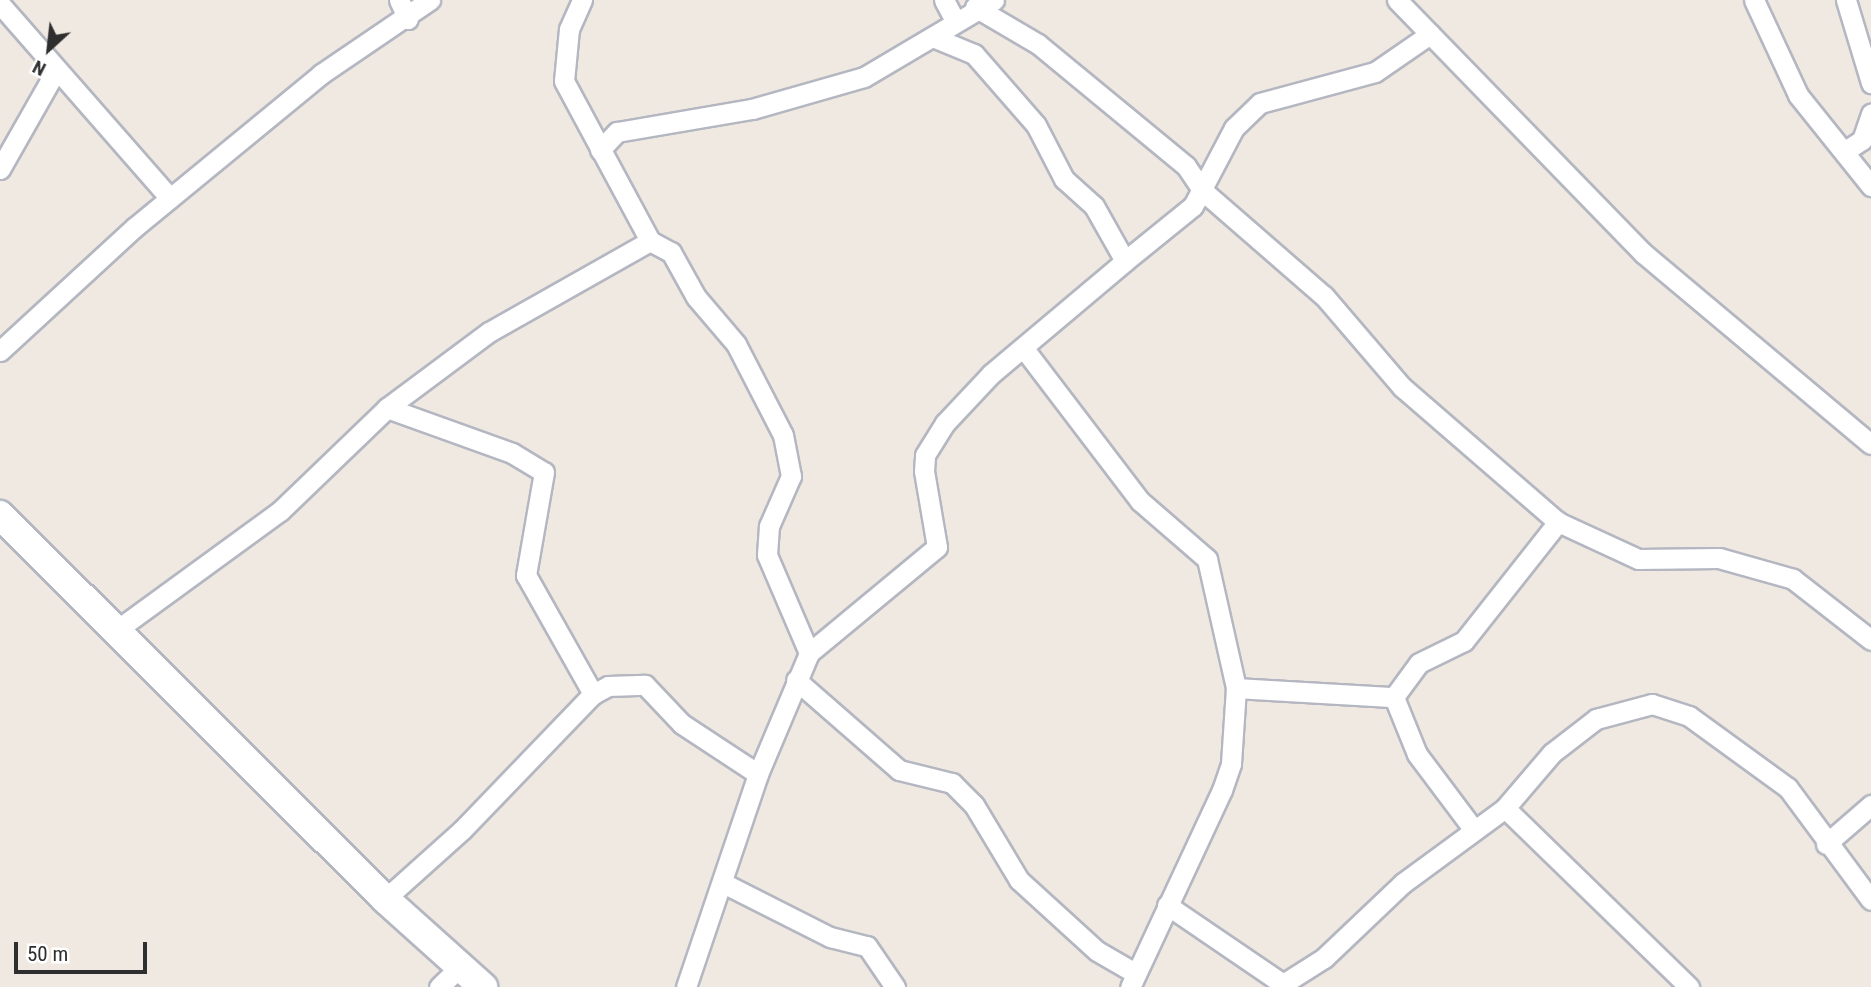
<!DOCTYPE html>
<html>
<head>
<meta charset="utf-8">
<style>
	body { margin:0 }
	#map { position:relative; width:1871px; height:987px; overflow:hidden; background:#efe9e1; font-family:"Roboto Condensed",sans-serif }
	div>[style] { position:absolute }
	.roads { filter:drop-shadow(2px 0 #b4b7c1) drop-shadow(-2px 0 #b4b7c1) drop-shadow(0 2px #b4b7c1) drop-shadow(0 -2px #b4b7c1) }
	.street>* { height:19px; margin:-9.5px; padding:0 9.5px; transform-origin:9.5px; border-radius:9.5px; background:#fff }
	.secondary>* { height:28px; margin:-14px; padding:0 14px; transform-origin:14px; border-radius:14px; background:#fff }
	span { translate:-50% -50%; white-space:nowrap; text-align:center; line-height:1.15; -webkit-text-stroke:5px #fff; paint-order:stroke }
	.north { position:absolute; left:14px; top:14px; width:70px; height:70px; -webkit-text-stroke:5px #fff; paint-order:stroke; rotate:207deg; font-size:19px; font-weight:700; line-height:28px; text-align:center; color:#2e2e2e }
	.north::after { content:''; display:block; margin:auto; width:24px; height:32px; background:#2e2e2e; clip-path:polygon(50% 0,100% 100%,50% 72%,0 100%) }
	.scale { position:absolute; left:14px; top:942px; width:133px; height:32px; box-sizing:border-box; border:4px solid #2e2e2e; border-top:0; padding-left:9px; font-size:21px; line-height:24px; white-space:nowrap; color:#2e2e2e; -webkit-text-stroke:5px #fff; paint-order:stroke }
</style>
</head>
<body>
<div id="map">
	<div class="roads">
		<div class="street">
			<i style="left:399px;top:0;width:21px;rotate:65deg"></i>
			<i style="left:582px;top:0;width:32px;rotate:114deg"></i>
			<i style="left:569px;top:29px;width:52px;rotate:95.5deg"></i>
			<i style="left:564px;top:81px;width:182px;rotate:61.7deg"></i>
			<i style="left:944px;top:0;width:21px;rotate:62deg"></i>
			<i style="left:1397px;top:0;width:353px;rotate:45.8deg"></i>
			<i style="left:1643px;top:253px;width:297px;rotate:40deg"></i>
			<i style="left:1754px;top:0;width:105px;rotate:65.1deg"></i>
			<i style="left:1798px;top:95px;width:117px;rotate:51.3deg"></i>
			<i style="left:1846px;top:0;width:87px;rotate:73.2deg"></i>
			<i style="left:0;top:4px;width:258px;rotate:48.8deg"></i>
			<i style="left:975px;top:7px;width:73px;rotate:30.4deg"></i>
			<i style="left:1038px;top:44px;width:192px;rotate:39.5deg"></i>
			<i style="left:1186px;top:166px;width:30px;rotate:56deg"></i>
			<i style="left:1203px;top:191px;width:160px;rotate:41deg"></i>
			<i style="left:1324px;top:296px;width:120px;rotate:49.4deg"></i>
			<i style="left:1402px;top:387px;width:206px;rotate:40.9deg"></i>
			<i style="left:1558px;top:522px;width:88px;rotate:24.8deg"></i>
			<i style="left:1638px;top:559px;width:81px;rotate:-0.7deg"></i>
			<i style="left:1719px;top:558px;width:77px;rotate:15.8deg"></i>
			<i style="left:1793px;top:579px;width:99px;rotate:38deg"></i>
			<i style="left:935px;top:38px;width:42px;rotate:22.3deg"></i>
			<i style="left:974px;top:54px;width:94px;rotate:48.9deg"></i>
			<i style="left:1036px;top:125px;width:61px;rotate:62.6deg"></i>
			<i style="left:1064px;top:179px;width:40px;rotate:42deg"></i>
			<i style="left:1094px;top:206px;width:63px;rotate:60.6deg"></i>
			<i style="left:1125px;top:261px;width:87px;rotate:-39deg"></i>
			<i style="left:1193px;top:206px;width:88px;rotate:-62.3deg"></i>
			<i style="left:1234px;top:128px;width:36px;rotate:-44deg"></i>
			<i style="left:1260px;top:103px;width:119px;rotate:-15.1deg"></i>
			<i style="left:1375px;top:72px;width:67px;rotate:-34.6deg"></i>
			<i style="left:600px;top:150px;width:25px;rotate:-47deg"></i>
			<i style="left:617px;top:132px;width:137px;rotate:-9.7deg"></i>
			<i style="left:752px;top:109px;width:116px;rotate:-15.9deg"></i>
			<i style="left:864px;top:77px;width:151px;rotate:-30.6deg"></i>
			<i style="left:1845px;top:151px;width:20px;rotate:-33deg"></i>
			<i style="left:1862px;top:140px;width:28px;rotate:-71deg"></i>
			<i style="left:0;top:169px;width:112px;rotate:-60.4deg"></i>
			<i style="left:1025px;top:350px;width:190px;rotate:52.7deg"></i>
			<i style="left:1140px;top:501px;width:89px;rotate:40.9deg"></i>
			<i style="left:1207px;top:559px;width:132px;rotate:77.3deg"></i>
			<i style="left:1236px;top:688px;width:76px;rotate:93.8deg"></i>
			<i style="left:1231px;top:764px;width:28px;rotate:109deg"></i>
			<i style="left:1222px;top:790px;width:217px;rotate:115deg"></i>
			<i style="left:0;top:351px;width:183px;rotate:-42.6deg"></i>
			<i style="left:135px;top:227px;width:241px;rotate:-39.4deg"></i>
			<i style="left:321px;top:74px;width:132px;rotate:-34.2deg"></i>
			<i style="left:387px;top:408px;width:133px;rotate:19.8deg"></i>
			<i style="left:512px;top:453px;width:37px;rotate:31deg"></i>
			<i style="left:544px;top:472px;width:105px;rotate:99.9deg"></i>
			<i style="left:526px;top:575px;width:137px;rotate:60.6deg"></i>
			<i style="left:118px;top:629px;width:200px;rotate:-36.1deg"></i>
			<i style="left:280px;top:511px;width:149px;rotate:-43.9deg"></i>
			<i style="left:387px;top:408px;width:127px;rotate:-36.7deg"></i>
			<i style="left:489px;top:332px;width:185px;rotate:-29.5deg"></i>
			<i style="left:650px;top:241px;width:24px;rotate:28deg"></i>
			<i style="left:671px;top:252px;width:51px;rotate:60.9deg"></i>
			<i style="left:696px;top:297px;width:62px;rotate:49.6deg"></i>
			<i style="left:736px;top:344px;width:102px;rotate:62.7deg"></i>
			<i style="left:783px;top:435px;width:42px;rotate:79deg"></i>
			<i style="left:791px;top:476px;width:55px;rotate:113.7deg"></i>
			<i style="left:769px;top:526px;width:29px;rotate:94deg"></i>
			<i style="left:767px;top:555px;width:107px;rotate:66.8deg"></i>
			<i style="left:796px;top:680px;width:137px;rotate:41.1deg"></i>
			<i style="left:899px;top:770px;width:55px;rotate:13.8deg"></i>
			<i style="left:952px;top:783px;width:31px;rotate:45deg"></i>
			<i style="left:974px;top:805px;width:87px;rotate:59deg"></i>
			<i style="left:1019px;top:880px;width:105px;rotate:42.3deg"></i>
			<i style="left:1097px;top:951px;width:44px;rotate:30.1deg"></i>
			<i style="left:1236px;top:688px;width:158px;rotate:3.3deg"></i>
			<i style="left:1505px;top:808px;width:257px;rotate:44.2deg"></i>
			<i style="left:1474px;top:830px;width:95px;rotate:-126.9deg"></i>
			<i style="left:1417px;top:754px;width:61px;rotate:-112deg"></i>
			<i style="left:1394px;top:697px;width:42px;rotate:-53.7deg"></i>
			<i style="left:1419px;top:663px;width:50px;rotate:-26.1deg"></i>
			<i style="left:1464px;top:641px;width:152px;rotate:-51.7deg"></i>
			<i style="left:1826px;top:844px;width:60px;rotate:-40.9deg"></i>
			<i style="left:723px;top:883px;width:120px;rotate:26.8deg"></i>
			<i style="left:830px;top:937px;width:38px;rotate:14deg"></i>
			<i style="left:867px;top:946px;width:50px;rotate:55.7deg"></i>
			<i style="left:385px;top:899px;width:103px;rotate:-41.9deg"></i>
			<i style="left:462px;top:830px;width:189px;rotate:-46.1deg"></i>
			<i style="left:593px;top:694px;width:17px;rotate:-28deg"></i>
			<i style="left:608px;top:686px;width:37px;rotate:-2deg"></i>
			<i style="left:645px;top:685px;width:54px;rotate:46.5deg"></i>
			<i style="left:682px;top:724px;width:91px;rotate:33.3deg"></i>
			<i style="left:1167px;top:905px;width:145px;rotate:34.3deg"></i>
			<i style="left:1283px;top:984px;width:49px;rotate:-32.4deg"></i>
			<i style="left:1324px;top:958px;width:109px;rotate:-43.5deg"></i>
			<i style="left:1403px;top:883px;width:127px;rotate:-36.3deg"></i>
			<i style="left:1505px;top:808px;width:72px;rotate:-49.5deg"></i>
			<i style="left:1552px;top:753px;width:56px;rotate:-37.7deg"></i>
			<i style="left:1596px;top:719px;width:58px;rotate:-15deg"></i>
			<i style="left:1652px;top:704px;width:39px;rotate:18deg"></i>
			<i style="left:1689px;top:716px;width:122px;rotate:36deg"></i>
			<i style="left:1788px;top:788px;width:139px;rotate:53.5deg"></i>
			<i style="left:439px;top:987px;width:29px;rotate:-44deg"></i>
			<i style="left:686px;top:987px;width:225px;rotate:-71.3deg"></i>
			<i style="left:758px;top:774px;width:131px;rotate:-67.1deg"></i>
			<i style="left:809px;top:653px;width:166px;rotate:-39.6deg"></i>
			<i style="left:937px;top:547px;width:77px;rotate:-99.7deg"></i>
			<i style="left:924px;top:471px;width:16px;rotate:-86deg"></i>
			<i style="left:925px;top:455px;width:38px;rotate:-58deg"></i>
			<i style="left:945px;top:423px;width:67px;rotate:-46.8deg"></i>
			<i style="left:991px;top:374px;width:175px;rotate:-40.1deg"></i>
		</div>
		<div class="secondary">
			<i style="left:0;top:515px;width:544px;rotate:44.93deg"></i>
			<i style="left:385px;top:899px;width:132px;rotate:41.9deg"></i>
		</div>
	</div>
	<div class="north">N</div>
	<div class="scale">50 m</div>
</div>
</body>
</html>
